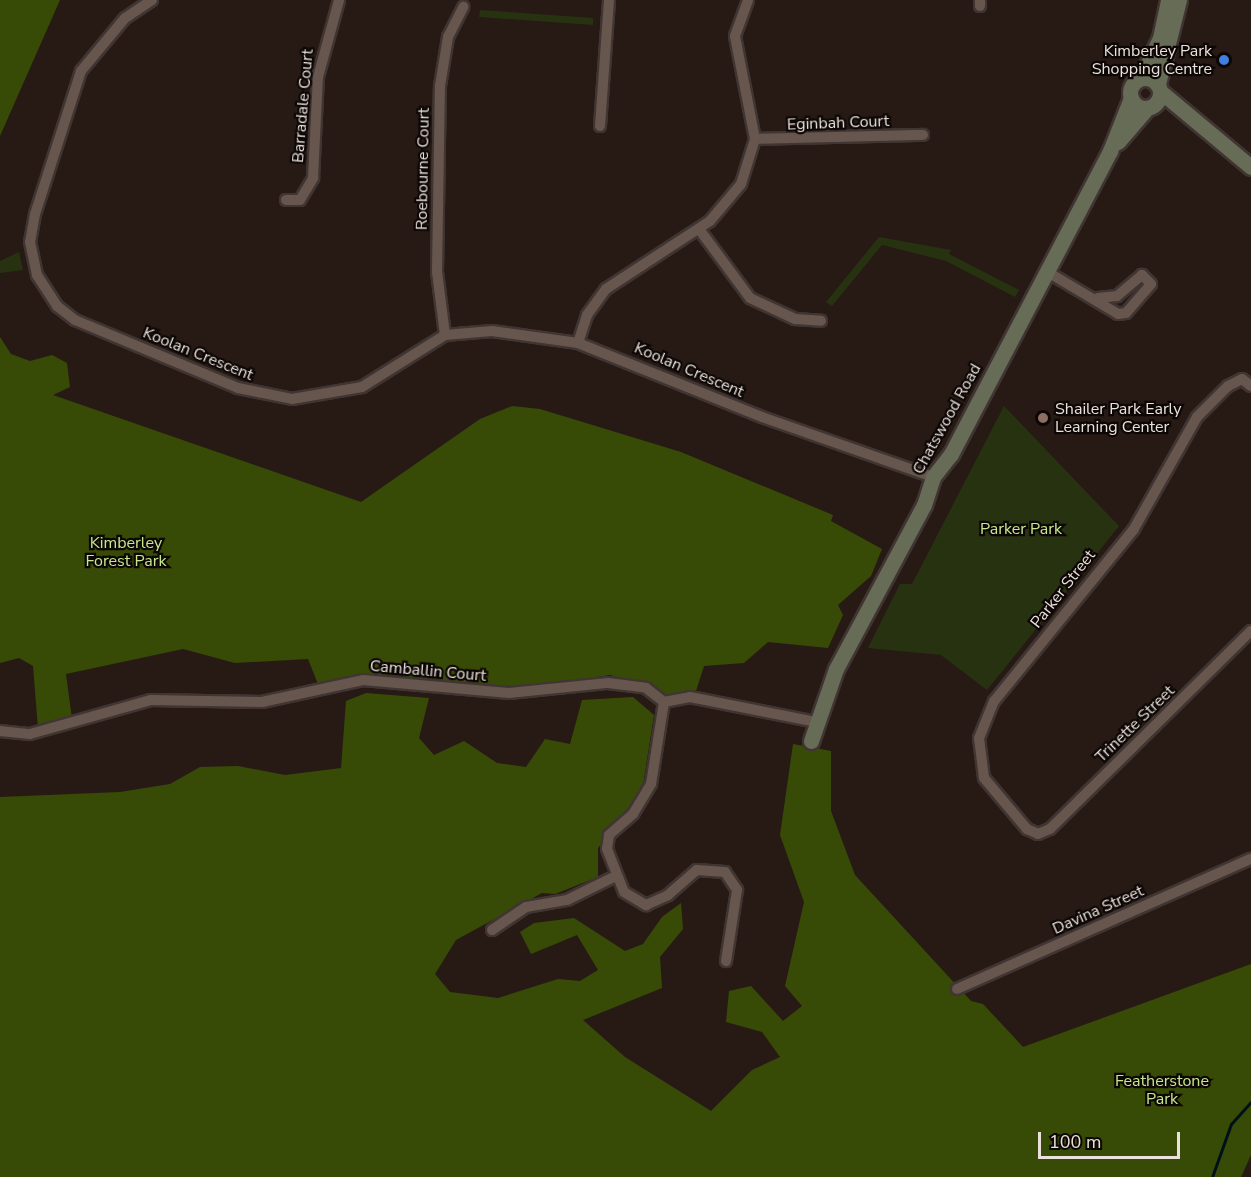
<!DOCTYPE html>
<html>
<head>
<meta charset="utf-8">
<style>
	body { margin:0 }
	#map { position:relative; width:1251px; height:1177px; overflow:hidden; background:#271a14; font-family:"Nunito Sans",sans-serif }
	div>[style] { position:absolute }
	.green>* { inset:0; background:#273211 }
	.forest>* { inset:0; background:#374b07 }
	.stream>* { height:3px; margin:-1.5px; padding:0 1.5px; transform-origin:1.5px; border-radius:1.5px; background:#001018 }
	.roads { filter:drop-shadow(2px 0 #403532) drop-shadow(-2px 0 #403532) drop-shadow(0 2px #403532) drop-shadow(0 -2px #403532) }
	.street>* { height:10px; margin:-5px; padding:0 5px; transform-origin:5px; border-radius:5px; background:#66564e }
	.secondary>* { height:15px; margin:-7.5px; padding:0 7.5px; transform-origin:7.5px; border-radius:7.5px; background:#676c57 }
	.secondary>.ring { margin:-7.5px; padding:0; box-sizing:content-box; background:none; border:15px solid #676c57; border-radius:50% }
	.dots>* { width:16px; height:16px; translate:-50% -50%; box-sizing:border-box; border:3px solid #0c0705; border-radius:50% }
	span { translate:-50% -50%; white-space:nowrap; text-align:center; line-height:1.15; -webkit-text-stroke:4.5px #0c0705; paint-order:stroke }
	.poi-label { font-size:16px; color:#ebe1dc }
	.right { translate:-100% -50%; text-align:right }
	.left { translate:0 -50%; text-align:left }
	.street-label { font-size:16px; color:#ebe1dc }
	.park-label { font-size:16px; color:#c7e88e }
	.scale { position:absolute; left:1038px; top:1132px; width:142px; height:27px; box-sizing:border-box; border:3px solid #ebe1dc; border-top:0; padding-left:8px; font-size:18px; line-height:21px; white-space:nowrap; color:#ebe1dc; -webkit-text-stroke:4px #0c0705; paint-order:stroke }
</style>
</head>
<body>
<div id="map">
	<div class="green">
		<i style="clip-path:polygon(480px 10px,593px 18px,593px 25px,479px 17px)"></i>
		<i style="clip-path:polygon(879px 237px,951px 250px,949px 254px,1019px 290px,1015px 297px,946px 261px,882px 245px,832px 306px,826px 302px)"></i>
		<i style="clip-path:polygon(19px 252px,23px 270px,0 273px,0 261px)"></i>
		<i style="clip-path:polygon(1004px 406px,1119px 526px,987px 690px,941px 655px,868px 648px,900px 584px,912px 584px)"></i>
	</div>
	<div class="forest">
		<i style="clip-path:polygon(0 0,60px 0,0 136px)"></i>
		<i style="clip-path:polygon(0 337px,11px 354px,30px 361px,52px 355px,67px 363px,70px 387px,53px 395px,361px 502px,480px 419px,512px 406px,540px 409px,681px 452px,833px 515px,831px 521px,882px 549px,871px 576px,838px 605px,843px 615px,828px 648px,768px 642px,744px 663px,704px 666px,695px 694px,664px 697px,655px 687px,610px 675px,522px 688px,397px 677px,318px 684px,308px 659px,235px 663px,183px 649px,66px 674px,72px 719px,38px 729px,33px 666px,19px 658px,0 663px)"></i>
		<i style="clip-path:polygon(366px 693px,429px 698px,419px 738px,434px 755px,464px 741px,497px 763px,526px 767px,545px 739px,570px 744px,582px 700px,633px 697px,654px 715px,642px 792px,598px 848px,598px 877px,555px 894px,542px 893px,456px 940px,435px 974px,450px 992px,498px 998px,558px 979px,580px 981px,598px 970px,577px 935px,531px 954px,520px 932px,534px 923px,574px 918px,625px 951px,643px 944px,662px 917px,681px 903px,683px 929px,660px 957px,662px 988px,583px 1020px,625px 1057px,711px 1111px,752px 1070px,780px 1057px,762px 1032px,726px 1022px,729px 991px,751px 986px,783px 1021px,802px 1006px,785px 986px,804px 902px,780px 835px,793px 744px,831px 751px,831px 811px,855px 875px,971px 1001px,983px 1004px,1023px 1047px,1251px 964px,1251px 1155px,1241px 1177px,0 1177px,0 797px,120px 792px,170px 784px,200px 767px,238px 766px,285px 775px,341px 768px,346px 701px)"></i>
	</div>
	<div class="stream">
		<i style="left:1212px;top:1177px;width:56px;rotate:-70.3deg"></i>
		<i style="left:1231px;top:1124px;width:30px;rotate:-48deg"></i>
	</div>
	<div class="roads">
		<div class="street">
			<i style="left:152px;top:0;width:32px;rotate:146deg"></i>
			<i style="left:125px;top:18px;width:69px;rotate:129.7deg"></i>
			<i style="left:81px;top:71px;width:150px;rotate:107.8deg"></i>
			<i style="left:35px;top:214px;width:28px;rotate:100deg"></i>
			<i style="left:30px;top:242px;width:34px;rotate:78deg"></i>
			<i style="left:37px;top:275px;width:37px;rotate:57deg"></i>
			<i style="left:57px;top:306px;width:23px;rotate:38deg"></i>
			<i style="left:75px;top:320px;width:177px;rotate:22.6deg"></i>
			<i style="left:238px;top:388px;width:55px;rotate:11.5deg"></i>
			<i style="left:292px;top:399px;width:71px;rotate:-9.7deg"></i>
			<i style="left:362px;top:387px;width:98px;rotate:-32.1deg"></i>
			<i style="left:445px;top:335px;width:47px;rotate:-4.9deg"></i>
			<i style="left:492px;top:331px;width:87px;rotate:7.9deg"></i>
			<i style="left:578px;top:343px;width:198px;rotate:21.9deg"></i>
			<i style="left:762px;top:417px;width:181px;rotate:19.3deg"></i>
			<i style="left:980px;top:6px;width:6px;rotate:-90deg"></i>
			<i style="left:600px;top:126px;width:126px;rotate:-85.9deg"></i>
			<i style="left:755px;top:139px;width:168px;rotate:-1.4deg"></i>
			<i style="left:286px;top:200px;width:14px"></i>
			<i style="left:300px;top:200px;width:26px;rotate:-59deg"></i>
			<i style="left:313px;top:178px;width:101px;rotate:-87.2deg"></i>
			<i style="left:318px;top:77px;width:80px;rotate:-74.7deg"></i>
			<i style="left:699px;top:229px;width:86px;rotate:53.5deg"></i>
			<i style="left:750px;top:298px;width:50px;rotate:25deg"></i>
			<i style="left:795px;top:319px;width:26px;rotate:4deg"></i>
			<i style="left:1046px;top:271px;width:84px;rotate:30.8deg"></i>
			<i style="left:1118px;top:314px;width:8px;rotate:-7deg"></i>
			<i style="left:1126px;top:313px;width:38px;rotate:-49deg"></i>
			<i style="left:1151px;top:284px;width:13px;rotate:-135deg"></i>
			<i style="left:1142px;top:275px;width:33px;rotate:140deg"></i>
			<i style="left:1117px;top:296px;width:19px;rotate:174deg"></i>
			<i style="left:445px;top:335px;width:64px;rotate:-97.2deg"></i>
			<i style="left:437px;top:272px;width:186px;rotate:-89.1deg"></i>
			<i style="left:440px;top:86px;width:50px;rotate:-80.7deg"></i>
			<i style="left:448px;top:37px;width:34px;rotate:-63deg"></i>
			<i style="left:578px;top:343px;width:29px;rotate:-72deg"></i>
			<i style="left:587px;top:315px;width:32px;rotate:-54deg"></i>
			<i style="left:606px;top:289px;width:124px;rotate:-33.2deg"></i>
			<i style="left:710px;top:221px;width:48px;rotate:-50deg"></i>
			<i style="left:741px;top:184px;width:47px;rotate:-72.7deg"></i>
			<i style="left:755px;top:139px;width:105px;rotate:-101deg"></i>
			<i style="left:735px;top:36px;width:38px;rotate:-70deg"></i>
			<i style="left:1251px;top:386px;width:11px;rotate:-142deg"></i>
			<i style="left:1242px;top:379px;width:16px;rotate:153deg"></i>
			<i style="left:1228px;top:386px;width:44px;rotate:135deg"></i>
			<i style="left:1197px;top:417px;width:129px;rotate:119.4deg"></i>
			<i style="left:1134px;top:529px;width:222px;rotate:129.1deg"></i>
			<i style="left:994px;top:701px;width:40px;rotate:112deg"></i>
			<i style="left:979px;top:738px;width:40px;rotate:82.9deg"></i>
			<i style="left:984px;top:778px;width:67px;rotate:49.9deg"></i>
			<i style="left:1027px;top:829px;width:12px;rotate:24deg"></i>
			<i style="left:1038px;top:834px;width:13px;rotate:-23deg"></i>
			<i style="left:1050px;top:829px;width:282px;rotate:-44.6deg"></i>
			<i style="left:664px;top:702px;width:83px;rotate:99deg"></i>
			<i style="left:651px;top:784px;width:35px;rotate:121deg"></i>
			<i style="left:633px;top:814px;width:32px;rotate:139deg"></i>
			<i style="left:609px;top:835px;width:14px;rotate:98deg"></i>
			<i style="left:607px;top:849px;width:46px;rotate:68.4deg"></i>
			<i style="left:624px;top:892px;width:26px;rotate:31deg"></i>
			<i style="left:646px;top:905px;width:24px;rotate:-24deg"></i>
			<i style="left:668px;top:895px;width:38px;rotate:-41deg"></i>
			<i style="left:697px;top:870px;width:28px;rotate:4deg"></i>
			<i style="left:725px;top:872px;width:22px;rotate:56deg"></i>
			<i style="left:737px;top:890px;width:72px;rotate:98.8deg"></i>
			<i style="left:0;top:731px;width:30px;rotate:6deg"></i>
			<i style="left:30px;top:734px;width:126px;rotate:-15.7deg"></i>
			<i style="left:151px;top:700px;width:111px;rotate:1deg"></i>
			<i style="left:262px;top:702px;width:103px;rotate:-12.3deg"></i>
			<i style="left:363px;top:680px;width:147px;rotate:5.1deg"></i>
			<i style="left:509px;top:693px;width:100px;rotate:-5.8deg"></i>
			<i style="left:608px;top:683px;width:38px;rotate:7deg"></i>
			<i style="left:646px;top:688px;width:23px;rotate:38deg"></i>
			<i style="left:664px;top:702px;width:26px;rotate:-11deg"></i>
			<i style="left:690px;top:697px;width:128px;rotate:11.2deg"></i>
			<i style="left:492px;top:930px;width:41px;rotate:-34.1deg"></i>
			<i style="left:526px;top:907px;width:42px;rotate:-9.7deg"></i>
			<i style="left:567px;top:900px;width:55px;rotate:-26.1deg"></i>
			<i style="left:957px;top:989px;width:321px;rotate:-23.9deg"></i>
		</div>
		<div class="secondary">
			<i class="ring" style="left:1130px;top:78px;width:15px;height:15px"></i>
			<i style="left:1141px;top:78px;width:44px;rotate:-64.6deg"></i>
			<i style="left:1160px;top:38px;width:39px;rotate:-78deg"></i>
			<i style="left:1158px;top:84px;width:87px;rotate:-76deg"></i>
			<i style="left:1161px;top:92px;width:117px;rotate:39.8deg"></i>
			<i style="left:1118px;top:142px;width:45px;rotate:-49.5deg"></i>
			<i style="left:811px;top:741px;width:76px;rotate:-70.9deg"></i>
			<i style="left:836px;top:669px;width:186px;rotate:-61.8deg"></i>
			<i style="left:924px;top:505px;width:29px;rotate:-72deg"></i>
			<i style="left:933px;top:477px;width:29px;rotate:-52deg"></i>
			<i style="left:951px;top:454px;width:342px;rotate:-62.3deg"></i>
			<i style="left:1110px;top:151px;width:57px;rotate:-68.4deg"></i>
		</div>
	</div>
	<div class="dots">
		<i style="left:1224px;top:60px;background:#3f7fe0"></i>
		<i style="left:1043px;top:418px;background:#8d6e63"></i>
	</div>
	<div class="poi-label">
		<span class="right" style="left:1212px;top:60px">Kimberley Park<br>Shopping Centre</span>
		<span class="left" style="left:1055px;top:418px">Shailer Park Early<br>Learning Center</span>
	</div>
	<div class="street-label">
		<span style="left:303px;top:106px;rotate:-85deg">Barradale Court</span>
		<span style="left:838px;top:123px;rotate:-2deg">Eginbah Court</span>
		<span style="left:423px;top:169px;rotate:-89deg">Roebourne Court</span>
		<span style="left:198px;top:354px;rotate:22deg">Koolan Crescent</span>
		<span style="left:689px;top:370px;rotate:23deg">Koolan Crescent</span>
		<span style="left:947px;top:419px;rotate:-61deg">Chatswood Road</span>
		<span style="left:1063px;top:589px;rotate:-52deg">Parker Street</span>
		<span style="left:428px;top:671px;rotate:5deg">Camballin Court</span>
		<span style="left:1135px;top:724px;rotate:-44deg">Trinette Street</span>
		<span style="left:1098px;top:910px;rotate:-24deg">Davina Street</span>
	</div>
	<div class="park-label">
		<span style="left:1021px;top:529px">Parker Park</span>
		<span style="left:126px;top:552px">Kimberley<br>Forest Park</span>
		<span style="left:1162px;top:1090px">Featherstone<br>Park</span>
	</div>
	<div class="scale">100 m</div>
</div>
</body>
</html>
